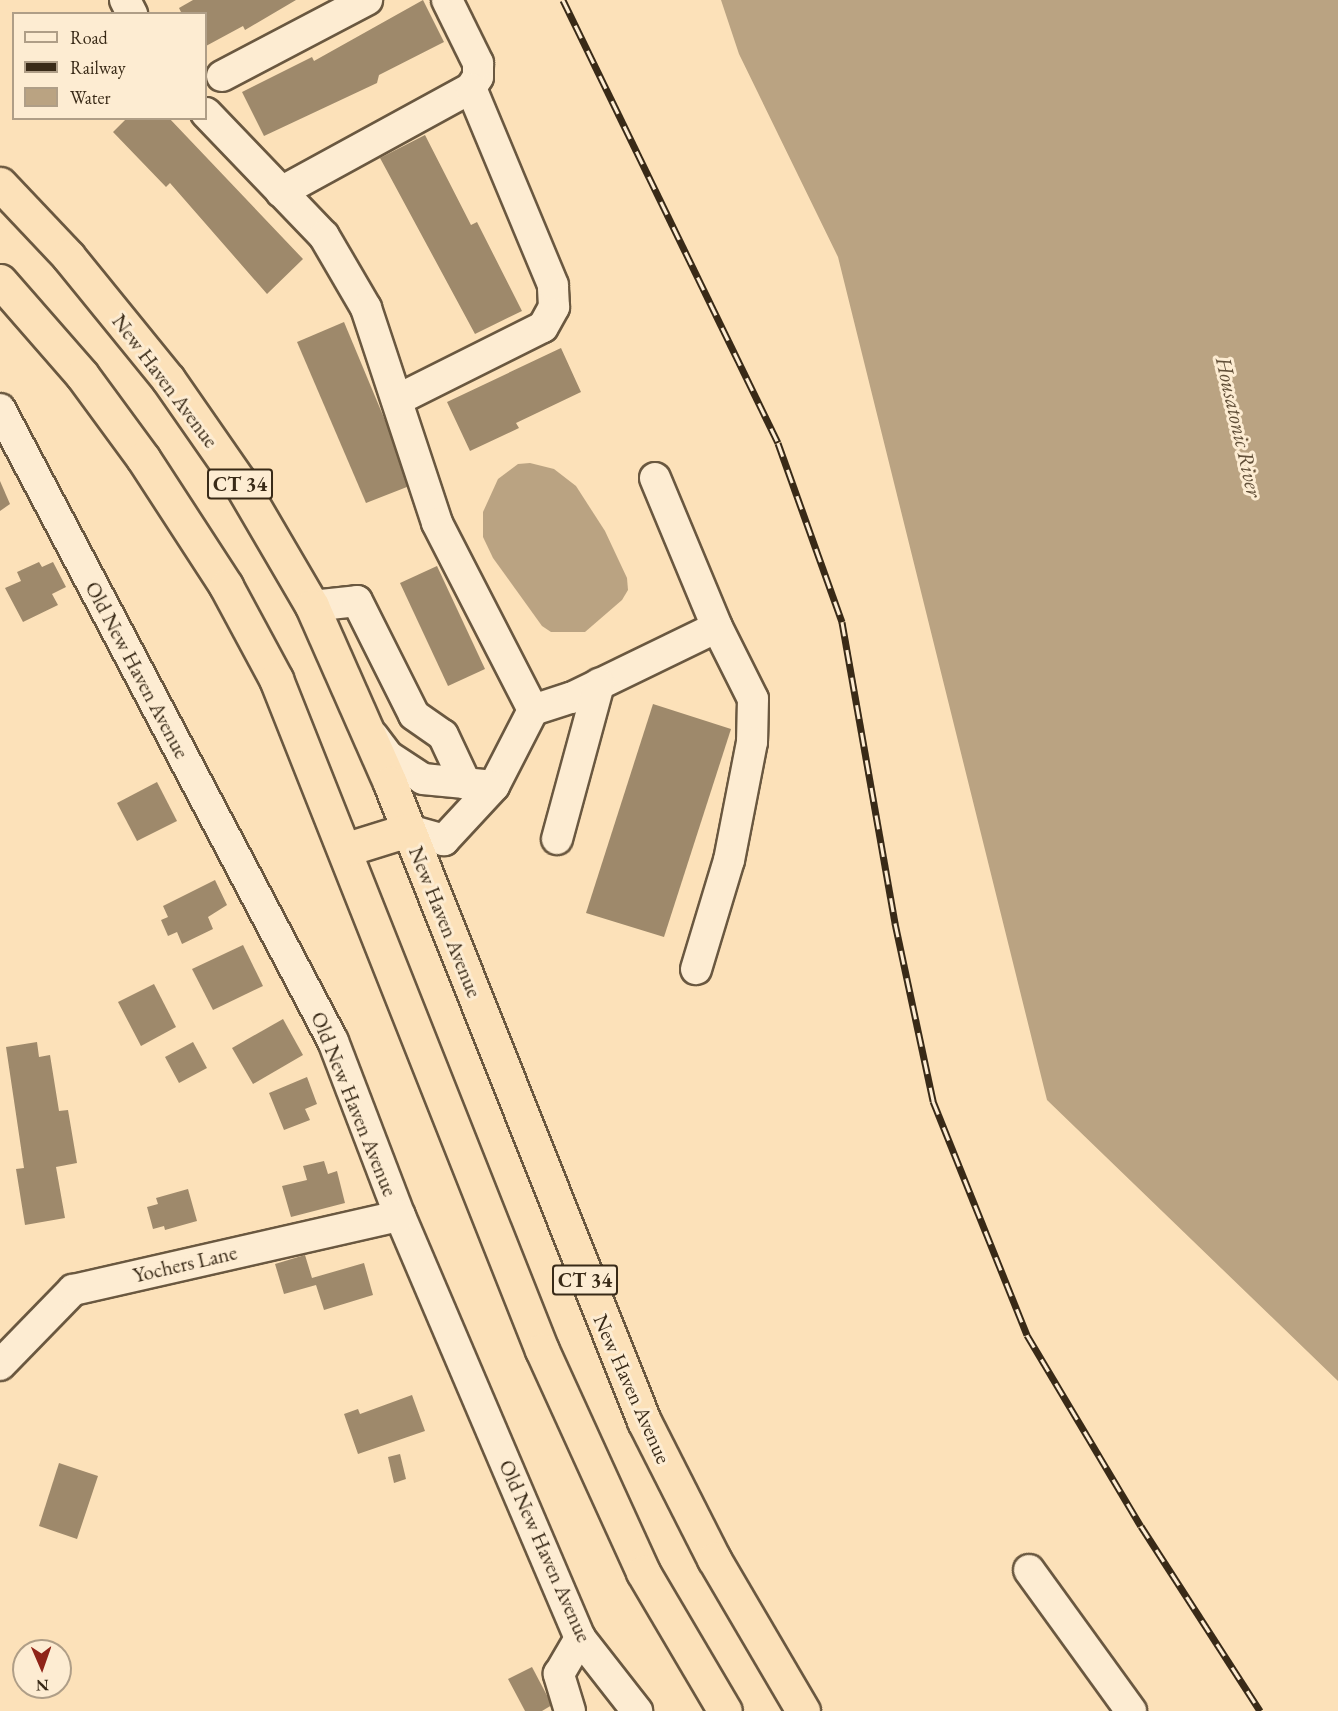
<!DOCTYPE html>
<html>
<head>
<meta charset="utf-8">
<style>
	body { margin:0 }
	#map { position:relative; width:1338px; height:1711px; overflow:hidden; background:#fce1b9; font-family:"EB Garamond",serif }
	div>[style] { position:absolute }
	.water>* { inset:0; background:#baa382 }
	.building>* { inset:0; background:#9e896b }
	.roads { filter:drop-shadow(2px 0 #6a5840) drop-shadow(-2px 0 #6a5840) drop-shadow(0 2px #6a5840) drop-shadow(0 -2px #6a5840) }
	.minor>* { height:30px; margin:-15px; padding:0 15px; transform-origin:15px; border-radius:15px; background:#fdecd2 }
	.highway>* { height:33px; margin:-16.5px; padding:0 16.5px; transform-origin:16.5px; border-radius:16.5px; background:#fce1b9 }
	.rail>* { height:7px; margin-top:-3.5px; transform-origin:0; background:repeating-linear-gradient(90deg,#fdecd2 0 14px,#392a17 0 28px); box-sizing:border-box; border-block:2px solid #392a17 }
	span { translate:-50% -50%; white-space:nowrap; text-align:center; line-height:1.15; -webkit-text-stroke:6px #fdecd2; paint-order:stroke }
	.shield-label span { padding:2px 4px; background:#fdecd2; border:2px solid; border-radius:4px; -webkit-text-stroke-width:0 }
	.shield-label { font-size:20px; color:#392a17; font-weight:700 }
	.street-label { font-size:21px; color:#392a17 }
	.water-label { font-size:22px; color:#604e37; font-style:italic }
	.legend { position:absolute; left:12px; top:12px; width:195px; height:108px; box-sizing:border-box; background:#fdecd2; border:2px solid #af9e87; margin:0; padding:8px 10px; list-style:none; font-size:18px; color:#392a17 }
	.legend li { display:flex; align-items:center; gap:12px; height:30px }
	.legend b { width:30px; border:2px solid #af9e87 }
	.north { position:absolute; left:12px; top:1639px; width:60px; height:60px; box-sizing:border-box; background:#fdecd2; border:2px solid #af9e87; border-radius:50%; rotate:178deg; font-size:16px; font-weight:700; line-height:24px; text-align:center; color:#392a17 }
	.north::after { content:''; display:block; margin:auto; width:21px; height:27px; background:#8f2418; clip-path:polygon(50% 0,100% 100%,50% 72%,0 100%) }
</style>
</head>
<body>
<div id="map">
	<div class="water">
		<i style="clip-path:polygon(721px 0,1338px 0,1338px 1381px,1047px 1100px,838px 257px,739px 54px)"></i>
		<i style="clip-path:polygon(530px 463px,554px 469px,576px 486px,605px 531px,627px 578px,628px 590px,622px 600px,585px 632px,551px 632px,542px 626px,493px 558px,483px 537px,483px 512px,498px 479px,518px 464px)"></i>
	</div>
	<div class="building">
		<i style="clip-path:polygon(193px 0,296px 0,245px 30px,243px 26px,206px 46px,206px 14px,182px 14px,179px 8px)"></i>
		<i style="clip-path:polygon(423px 0,444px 42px,379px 75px,377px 83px,264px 136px,242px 92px,312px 57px,314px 61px)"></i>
		<i style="clip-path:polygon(127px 118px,169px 118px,303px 259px,267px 294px,170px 183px,166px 187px,113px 132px)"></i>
		<i style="clip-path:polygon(425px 135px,471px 225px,477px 222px,522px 311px,475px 334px,380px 158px)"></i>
		<i style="clip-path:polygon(344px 322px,412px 485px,366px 503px,297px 342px)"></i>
		<i style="clip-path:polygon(561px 348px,581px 392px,516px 423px,519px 428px,470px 451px,447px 402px)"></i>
		<i style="clip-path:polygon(0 481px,10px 504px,0 511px)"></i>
		<i style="clip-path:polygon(39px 562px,42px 567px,53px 562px,66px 587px,52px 594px,58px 605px,23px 622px,5px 588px,21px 581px,17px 572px)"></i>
		<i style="clip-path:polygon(437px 566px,485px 669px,448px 686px,400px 583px)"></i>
		<i style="clip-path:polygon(653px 704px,731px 729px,664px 937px,586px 913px)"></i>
		<i style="clip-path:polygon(157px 782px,177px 821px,137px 841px,117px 803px)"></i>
		<i style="clip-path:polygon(215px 880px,227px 905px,208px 917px,213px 929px,182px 944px,177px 932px,168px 936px,161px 920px,168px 917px,163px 906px)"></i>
		<i style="clip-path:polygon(243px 945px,263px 986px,213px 1010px,192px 969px)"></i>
		<i style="clip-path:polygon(154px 984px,176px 1027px,141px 1046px,118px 1002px)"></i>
		<i style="clip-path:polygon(283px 1019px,303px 1055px,253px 1084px,232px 1048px)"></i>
		<i style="clip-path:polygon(37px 1042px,39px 1057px,50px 1055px,59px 1111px,68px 1110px,77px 1163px,56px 1167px,65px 1218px,25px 1225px,16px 1169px,24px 1168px,6px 1047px)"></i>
		<i style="clip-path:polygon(193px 1042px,207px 1068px,179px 1083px,165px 1057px)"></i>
		<i style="clip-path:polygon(307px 1077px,317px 1104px,305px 1109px,310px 1120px,284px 1130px,269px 1093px)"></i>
		<i style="clip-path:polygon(324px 1161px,328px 1174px,337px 1171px,345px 1203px,291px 1217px,282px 1186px,307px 1180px,303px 1166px)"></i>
		<i style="clip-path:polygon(188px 1189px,197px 1221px,165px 1230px,164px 1226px,153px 1229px,147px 1207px,158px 1204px,156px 1198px)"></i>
		<i style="clip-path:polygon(305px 1255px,312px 1278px,364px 1263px,373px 1295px,324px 1310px,316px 1285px,284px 1294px,275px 1264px)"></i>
		<i style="clip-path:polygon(412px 1395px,425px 1431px,358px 1454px,344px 1414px,358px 1409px,360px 1414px)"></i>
		<i style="clip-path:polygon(400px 1454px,406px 1479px,394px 1483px,388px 1457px)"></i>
		<i style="clip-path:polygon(59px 1463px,98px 1476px,77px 1539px,39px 1526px)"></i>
		<i style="clip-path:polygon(532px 1667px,552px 1705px,542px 1711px,525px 1711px,508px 1679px)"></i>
	</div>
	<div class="roads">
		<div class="minor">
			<i style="left:125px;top:0;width:16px;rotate:63deg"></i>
			<i style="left:222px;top:76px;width:164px;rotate:-27.7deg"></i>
			<i style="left:206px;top:113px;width:170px;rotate:46.2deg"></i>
			<i style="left:324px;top:236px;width:83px;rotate:59.7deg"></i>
			<i style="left:366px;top:308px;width:226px;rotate:71.7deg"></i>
			<i style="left:437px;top:523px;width:210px;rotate:62.8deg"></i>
			<i style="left:533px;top:710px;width:85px;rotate:117.2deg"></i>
			<i style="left:281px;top:192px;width:217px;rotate:-28.7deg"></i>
			<i style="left:471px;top:88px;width:13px;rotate:-58deg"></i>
			<i style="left:478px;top:77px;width:14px;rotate:-90deg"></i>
			<i style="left:478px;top:63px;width:70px;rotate:-116.2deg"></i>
			<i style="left:397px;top:400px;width:163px;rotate:-26.6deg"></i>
			<i style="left:543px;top:327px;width:23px;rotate:-61deg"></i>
			<i style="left:554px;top:307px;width:22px;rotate:-93deg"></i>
			<i style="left:553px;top:285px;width:213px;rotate:-112.6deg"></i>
			<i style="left:0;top:409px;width:714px;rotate:62.22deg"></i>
			<i style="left:333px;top:1041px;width:187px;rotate:69.1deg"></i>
			<i style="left:400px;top:1216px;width:459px;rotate:66.9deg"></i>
			<i style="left:580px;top:1638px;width:93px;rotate:52deg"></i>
			<i style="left:655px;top:478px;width:161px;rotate:67.4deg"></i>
			<i style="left:312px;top:606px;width:45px;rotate:-6.3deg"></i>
			<i style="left:357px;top:601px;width:127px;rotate:63.4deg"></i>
			<i style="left:414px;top:715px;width:35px;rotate:35deg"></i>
			<i style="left:443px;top:735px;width:54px;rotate:64.9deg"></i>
			<i style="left:533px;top:710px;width:40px;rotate:-18deg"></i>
			<i style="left:571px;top:698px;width:162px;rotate:-25.9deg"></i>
			<i style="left:717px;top:627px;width:80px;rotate:63.4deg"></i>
			<i style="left:753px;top:699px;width:43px;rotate:91.3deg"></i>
			<i style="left:752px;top:742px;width:120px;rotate:101deg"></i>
			<i style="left:729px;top:860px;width:114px;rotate:106.8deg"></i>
			<i style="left:373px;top:736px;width:25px;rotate:53deg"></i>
			<i style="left:388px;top:756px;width:42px;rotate:33.3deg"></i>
			<i style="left:423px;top:779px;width:71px;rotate:5.6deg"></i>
			<i style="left:494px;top:786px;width:74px;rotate:132.8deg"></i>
			<i style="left:444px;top:840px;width:37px;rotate:-164deg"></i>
			<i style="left:557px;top:839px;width:161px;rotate:-74.8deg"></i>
			<i style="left:0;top:1365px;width:105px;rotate:-45.8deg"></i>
			<i style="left:73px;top:1290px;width:335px;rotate:-12.8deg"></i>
			<i style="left:1029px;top:1570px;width:174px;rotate:54.1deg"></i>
			<i style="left:570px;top:1711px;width:39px;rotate:-107deg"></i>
			<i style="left:559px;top:1674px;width:42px;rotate:-59.7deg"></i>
		</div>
		<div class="highway">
			<i style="left:0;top:184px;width:99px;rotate:46.6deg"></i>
			<i style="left:68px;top:256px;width:159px;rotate:50.9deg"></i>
			<i style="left:168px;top:379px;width:124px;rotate:55.2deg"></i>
			<i style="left:239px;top:481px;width:145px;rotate:59.7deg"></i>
			<i style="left:312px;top:606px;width:193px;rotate:66.2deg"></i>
			<i style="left:390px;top:783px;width:687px;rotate:68.29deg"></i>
			<i style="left:644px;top:1421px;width:155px;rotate:63.1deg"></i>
			<i style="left:714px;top:1559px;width:176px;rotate:59.6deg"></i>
			<i style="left:0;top:281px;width:125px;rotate:48.9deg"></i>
			<i style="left:82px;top:375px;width:103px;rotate:53.7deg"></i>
			<i style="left:143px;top:458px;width:153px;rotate:57deg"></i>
			<i style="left:226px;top:586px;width:106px;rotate:61.7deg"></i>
			<i style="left:276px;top:679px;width:722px;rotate:68.38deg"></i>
			<i style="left:542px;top:1350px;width:244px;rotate:65.5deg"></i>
			<i style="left:643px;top:1572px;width:161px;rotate:59.5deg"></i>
			<i style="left:347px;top:849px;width:64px;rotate:-17.3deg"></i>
		</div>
	</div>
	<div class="rail">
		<i style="left:563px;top:0;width:492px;rotate:64.1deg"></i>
		<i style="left:778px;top:443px;width:190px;rotate:70.3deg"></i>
		<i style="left:842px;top:622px;width:306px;rotate:80deg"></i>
		<i style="left:895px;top:923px;width:182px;rotate:77.9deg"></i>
		<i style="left:933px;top:1101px;width:252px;rotate:68.1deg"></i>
		<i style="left:1027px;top:1335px;width:222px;rotate:59.2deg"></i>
		<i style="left:1141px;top:1526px;width:220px;rotate:57.2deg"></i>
	</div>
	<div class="shield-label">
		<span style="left:240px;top:484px">CT 34</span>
		<span style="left:585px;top:1280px">CT 34</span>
	</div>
	<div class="street-label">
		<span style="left:165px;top:381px;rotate:53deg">New Haven Avenue</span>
		<span style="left:137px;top:670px;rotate:62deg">Old New Haven Avenue</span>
		<span style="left:445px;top:922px;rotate:68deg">New Haven Avenue</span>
		<span style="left:354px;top:1104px;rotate:68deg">Old New Haven Avenue</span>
		<span style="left:185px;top:1264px;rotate:-13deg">Yochers Lane</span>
		<span style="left:632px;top:1389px;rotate:66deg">New Haven Avenue</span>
		<span style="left:545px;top:1551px;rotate:66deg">Old New Haven Avenue</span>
	</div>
	<div class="water-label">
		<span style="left:1239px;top:427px;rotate:77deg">Housatonic River</span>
	</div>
	<ul class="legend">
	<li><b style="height:8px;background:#fdecd2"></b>Road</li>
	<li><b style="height:8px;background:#392a17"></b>Railway</li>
	<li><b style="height:16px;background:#baa382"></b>Water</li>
	</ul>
	<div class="north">N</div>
</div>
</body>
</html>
